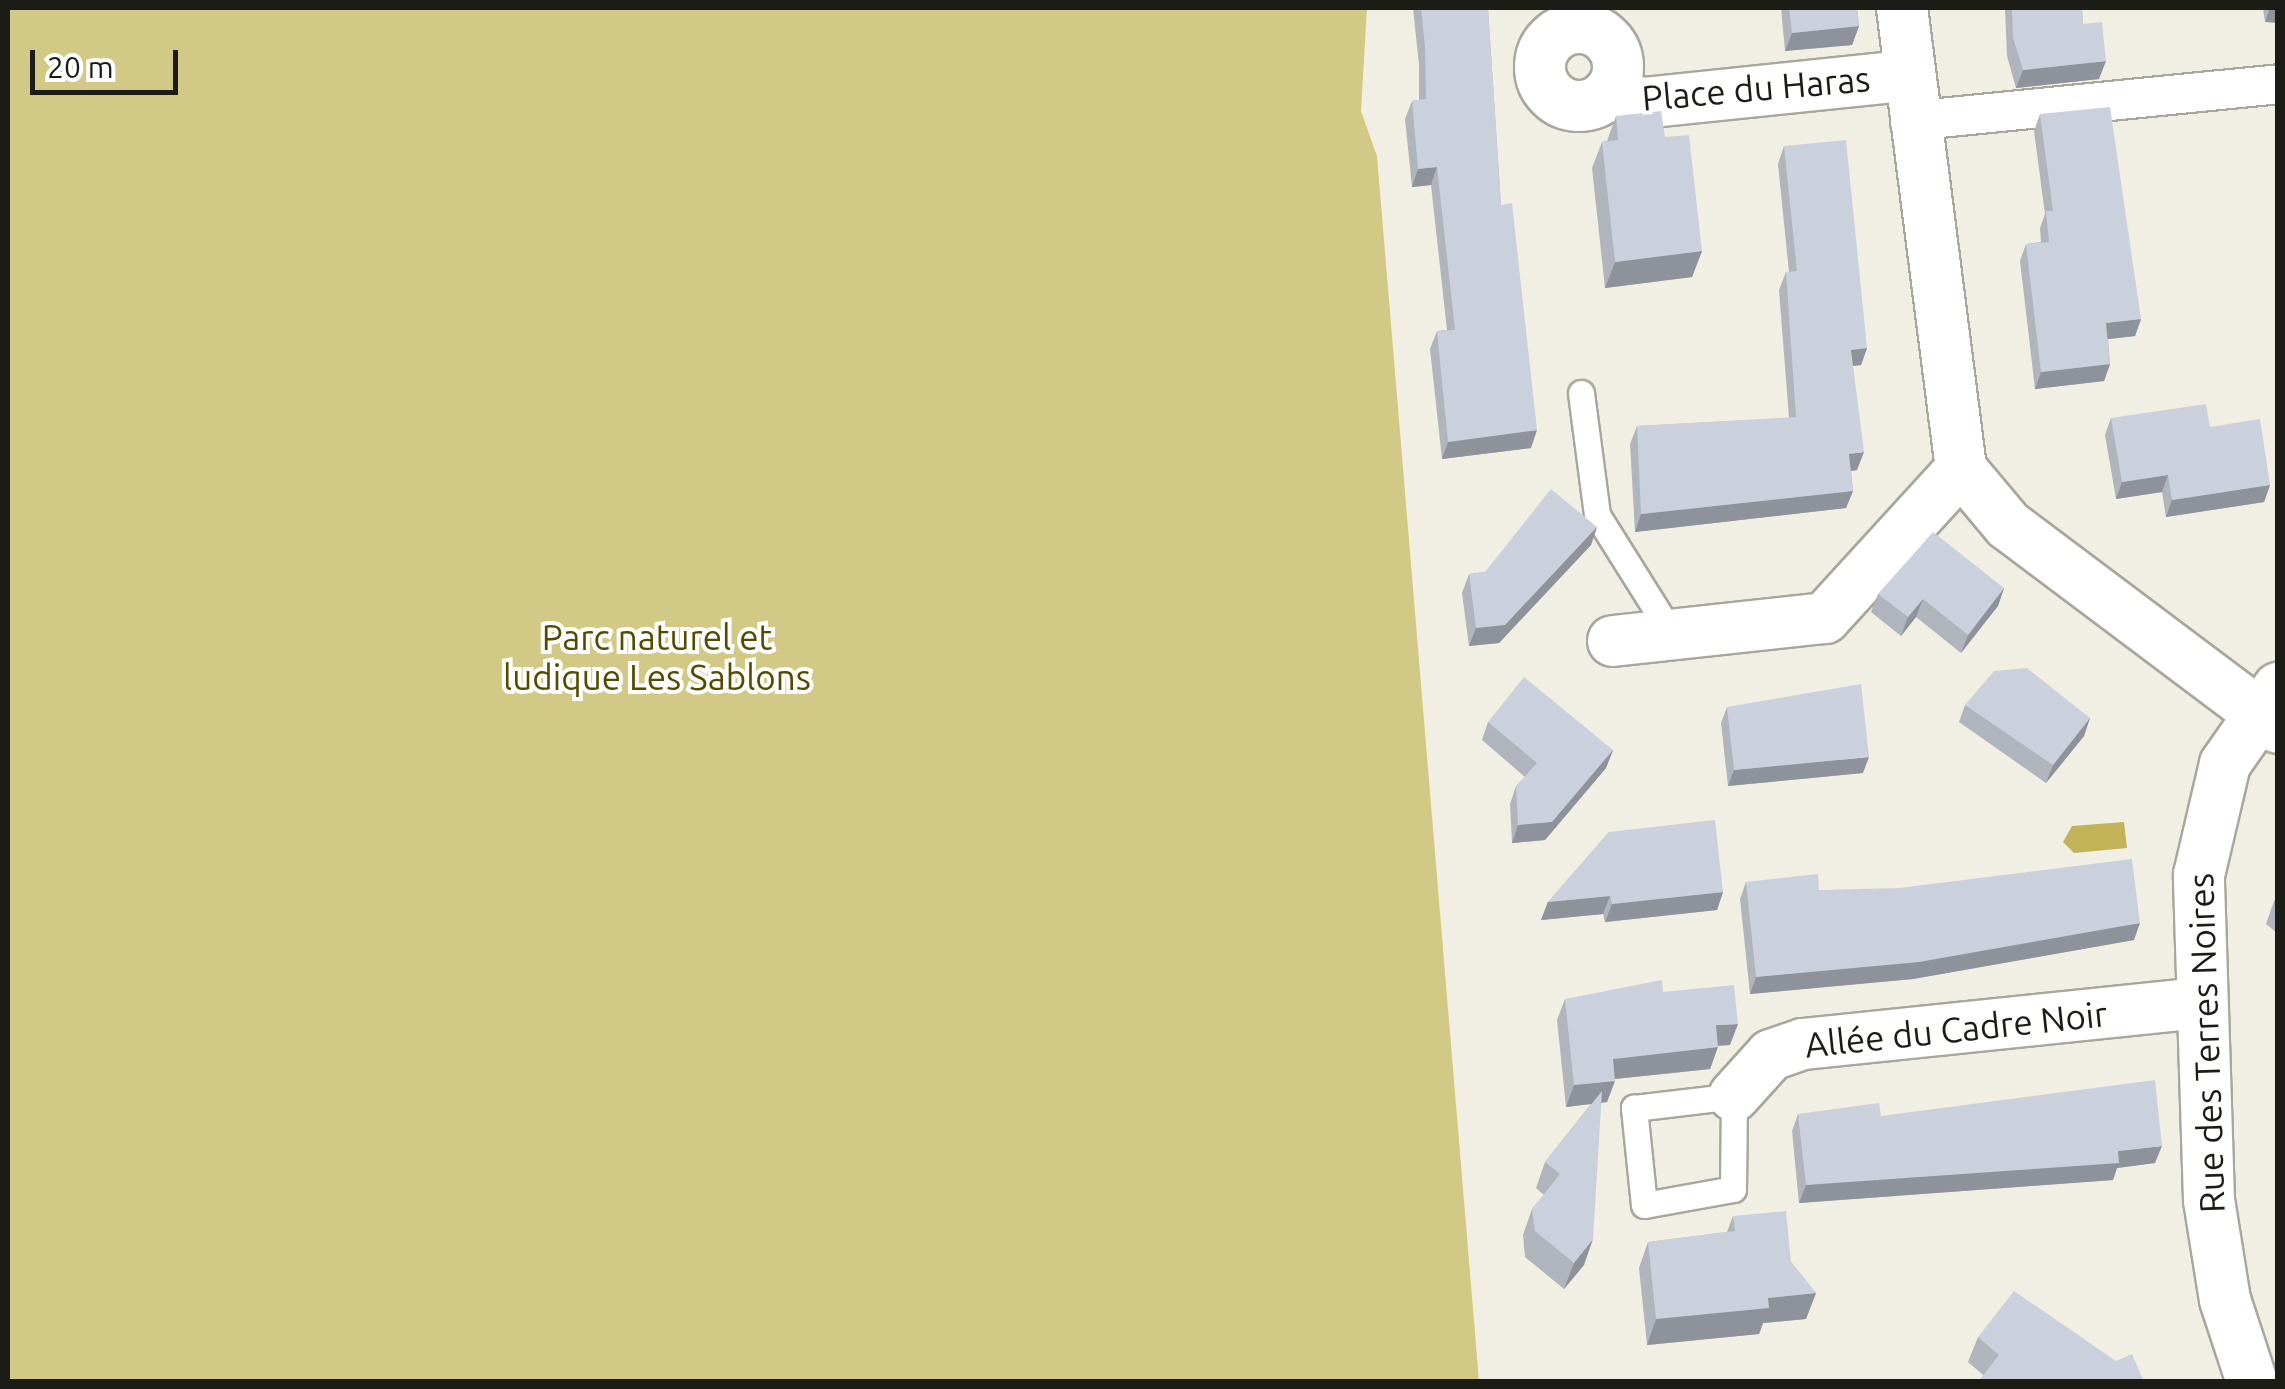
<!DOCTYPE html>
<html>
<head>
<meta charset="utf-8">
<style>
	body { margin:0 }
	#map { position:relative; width:2285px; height:1389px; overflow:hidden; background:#f1efe3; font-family:Ubuntu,sans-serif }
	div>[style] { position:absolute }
	.green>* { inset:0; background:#d3c986 }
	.water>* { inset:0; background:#c2b359 }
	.roads { filter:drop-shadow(2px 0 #a9a79c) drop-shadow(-2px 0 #a9a79c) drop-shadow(0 2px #a9a79c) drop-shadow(0 -2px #a9a79c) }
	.service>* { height:25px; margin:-12.5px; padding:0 12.5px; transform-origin:12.5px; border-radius:12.5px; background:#fff }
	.pedestrian>* { height:38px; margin:-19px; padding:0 19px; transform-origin:19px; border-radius:19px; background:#fff }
	.minor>* { height:50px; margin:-25px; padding:0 25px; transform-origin:25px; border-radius:25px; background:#fff }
	.minor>.ring { margin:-25px; padding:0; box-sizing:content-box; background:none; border:50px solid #fff; border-radius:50% }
	.wall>* { inset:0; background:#afb4bd }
	.shaded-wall>* { inset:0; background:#8e929a }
	.building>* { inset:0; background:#cbd1dc }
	span { translate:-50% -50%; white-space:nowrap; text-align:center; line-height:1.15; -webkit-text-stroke:8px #fff; paint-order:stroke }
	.street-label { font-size:35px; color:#1c1c17 }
	.park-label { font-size:35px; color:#554b00 }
	.frame { position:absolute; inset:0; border:10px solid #1c1c17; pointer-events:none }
	.scale { position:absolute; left:30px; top:50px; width:148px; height:45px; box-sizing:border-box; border:5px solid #1c1c17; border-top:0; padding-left:12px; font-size:30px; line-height:35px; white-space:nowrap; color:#1c1c17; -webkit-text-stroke:8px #fff; paint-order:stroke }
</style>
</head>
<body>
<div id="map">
	<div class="green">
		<i style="clip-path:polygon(8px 8px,1367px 8px,1361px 111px,1377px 156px,1479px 1381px,8px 1381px)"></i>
	</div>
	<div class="water">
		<i style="clip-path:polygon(2124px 822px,2127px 848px,2074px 853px,2063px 842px,2072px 826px)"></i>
	</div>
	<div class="roads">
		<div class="service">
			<i style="left:1581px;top:393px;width:123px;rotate:82.5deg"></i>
			<i style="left:1597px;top:515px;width:143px;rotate:57.9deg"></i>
			<i style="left:1734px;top:1096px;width:93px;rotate:90.6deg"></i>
			<i style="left:1733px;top:1189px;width:90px;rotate:169.8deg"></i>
			<i style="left:1644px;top:1205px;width:98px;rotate:-95.9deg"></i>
			<i style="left:1634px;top:1108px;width:101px;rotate:-6.8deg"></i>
		</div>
		<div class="pedestrian">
			<i style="left:1910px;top:121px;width:370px;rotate:-5.7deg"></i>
		</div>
		<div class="minor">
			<i style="left:1902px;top:8px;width:465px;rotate:82.7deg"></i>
			<i style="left:1961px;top:469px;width:73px;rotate:50deg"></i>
			<i style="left:2008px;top:525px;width:338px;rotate:36.9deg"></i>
			<i class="ring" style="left:1540px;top:28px;width:28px;height:28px"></i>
			<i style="left:1607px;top:94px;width:37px;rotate:14deg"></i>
			<i style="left:1643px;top:103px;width:263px;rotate:-5.9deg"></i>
			<i style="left:1613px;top:641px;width:213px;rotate:-6.2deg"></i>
			<i style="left:1825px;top:618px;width:202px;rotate:-47.6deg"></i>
			<i style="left:1734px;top:1096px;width:55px;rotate:-47.9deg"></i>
			<i style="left:1771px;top:1055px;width:34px;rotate:-19deg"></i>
			<i style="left:1803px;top:1044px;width:397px;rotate:-5.9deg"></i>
			<i style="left:2252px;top:1382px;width:86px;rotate:-108.2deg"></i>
			<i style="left:2225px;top:1300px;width:101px;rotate:-99.1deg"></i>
			<i style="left:2209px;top:1200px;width:325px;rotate:-91.8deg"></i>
			<i style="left:2199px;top:875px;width:114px;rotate:-76.8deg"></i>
			<i style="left:2225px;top:764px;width:93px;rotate:-55.1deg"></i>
		</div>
	</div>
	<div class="wall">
		<i style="clip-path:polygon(1413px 8px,1488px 8px,1501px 205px,1531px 448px,1442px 459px,1430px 349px,1437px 331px,1447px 330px,1431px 185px,1412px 187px,1405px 119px,1412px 101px,1419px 100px,1419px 65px)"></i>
		<i style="clip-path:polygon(1781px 8px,1857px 8px,1859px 26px,1852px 45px,1785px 51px)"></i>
		<i style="clip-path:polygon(2005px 8px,2082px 8px,2083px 24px,2099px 79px,2016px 88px,2007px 56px)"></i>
		<i style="clip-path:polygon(2263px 8px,2278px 8px,2265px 22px)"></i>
		<i style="clip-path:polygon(2040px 114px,2141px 319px,2135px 336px,2108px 339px,2110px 364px,2104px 381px,2035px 389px,2020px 261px,2026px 244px,2041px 242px,2040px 228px,2045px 214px,2034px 131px)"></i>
		<i style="clip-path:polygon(1616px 116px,1665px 137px,1702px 251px,1692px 277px,1605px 288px,1592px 168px,1602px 142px,1607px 141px)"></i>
		<i style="clip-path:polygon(1784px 146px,1867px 348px,1861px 365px,1853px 366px,1857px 470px,1851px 471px,1853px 491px,1846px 508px,1635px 532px,1630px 444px,1637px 426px,1789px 418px,1779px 290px,1786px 272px,1789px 272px,1778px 164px)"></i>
		<i style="clip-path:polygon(2111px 418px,2210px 427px,2270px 485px,2264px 502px,2166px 517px,2162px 492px,2116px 499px,2105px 435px)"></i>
		<i style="clip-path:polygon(1597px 527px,1591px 545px,1499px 643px,1469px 646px,1462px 593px,1469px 574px,1485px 572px)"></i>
		<i style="clip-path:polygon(2004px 588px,1998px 606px,1961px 653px,1916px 617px,1901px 636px,1871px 612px,1878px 594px)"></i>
		<i style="clip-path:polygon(1965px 705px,2090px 718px,2084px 736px,2046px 783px,1959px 722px)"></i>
		<i style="clip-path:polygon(1727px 707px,1863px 773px,1728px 786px,1721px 723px)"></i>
		<i style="clip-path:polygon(1488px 722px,1613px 750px,1606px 768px,1545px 840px,1512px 843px,1510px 804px,1516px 786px,1525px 777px,1482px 740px)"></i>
		<i style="clip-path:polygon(1609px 832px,1723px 892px,1717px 910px,1605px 922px,1603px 914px,1541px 920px,1548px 902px)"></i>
		<i style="clip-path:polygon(1746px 882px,1819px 890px,2134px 940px,1913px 979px,1750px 994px,1740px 899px)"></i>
		<i style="clip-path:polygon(2278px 896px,2278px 934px,2266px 924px,2274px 901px)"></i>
		<i style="clip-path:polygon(1663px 992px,1730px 1045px,1718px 1046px,1710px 1069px,1615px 1079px,1607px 1102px,1601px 1103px,1584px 1265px,1564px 1289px,1525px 1257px,1523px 1235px,1532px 1209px,1544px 1195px,1536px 1188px,1545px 1162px,1591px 1104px,1566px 1107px,1557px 1020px,1565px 999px)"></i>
		<i style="clip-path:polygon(1798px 1114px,1881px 1116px,2155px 1163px,2117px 1168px,2113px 1180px,1799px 1203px,1792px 1131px)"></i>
		<i style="clip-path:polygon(1733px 1216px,1791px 1262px,1816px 1293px,1806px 1319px,1763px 1323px,1759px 1334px,1647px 1345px,1639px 1268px,1648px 1242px,1727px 1232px)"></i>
		<i style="clip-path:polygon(1978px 1337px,2144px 1382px,1983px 1375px,1968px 1362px)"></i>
	</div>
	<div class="shaded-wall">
		<i style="clip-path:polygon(2270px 8px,2278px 8px,2278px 23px,2265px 22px)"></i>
		<i style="clip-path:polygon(1859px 26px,1852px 45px,1785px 51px,1792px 33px)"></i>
		<i style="clip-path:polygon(2106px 61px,2099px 79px,2016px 88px,2023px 70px)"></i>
		<i style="clip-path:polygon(1437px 167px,1431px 185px,1412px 187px,1418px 169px)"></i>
		<i style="clip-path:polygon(1702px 251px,1692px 277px,1605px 288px,1615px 262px)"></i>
		<i style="clip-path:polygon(2141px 319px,2135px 336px,2100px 340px,2106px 323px)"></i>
		<i style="clip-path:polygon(1867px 348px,1861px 365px,1845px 367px,1851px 350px)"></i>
		<i style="clip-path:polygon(2110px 364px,2104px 381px,2035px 389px,2041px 372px)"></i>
		<i style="clip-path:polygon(1537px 430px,1531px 448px,1442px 459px,1448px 442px)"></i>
		<i style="clip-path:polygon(1864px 452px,1857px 470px,1842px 472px,1849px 454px)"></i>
		<i style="clip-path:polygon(2168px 475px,2162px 492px,2116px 499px,2122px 482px)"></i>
		<i style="clip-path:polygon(2270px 485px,2264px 502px,2166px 517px,2172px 500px)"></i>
		<i style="clip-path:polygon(1853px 491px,1846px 508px,1635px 532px,1641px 514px)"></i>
		<i style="clip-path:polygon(1597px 527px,1591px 545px,1499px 643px,1469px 646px,1476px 628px)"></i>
		<i style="clip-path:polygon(2004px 588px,1998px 606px,1961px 653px,1968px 635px)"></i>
		<i style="clip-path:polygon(1923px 599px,1916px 617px,1901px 636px,1908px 617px)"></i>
		<i style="clip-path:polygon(2090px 718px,2084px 736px,2046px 783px,2053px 765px)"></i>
		<i style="clip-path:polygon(1613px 750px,1606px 768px,1545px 840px,1512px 843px,1518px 825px)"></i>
		<i style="clip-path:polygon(1869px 757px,1863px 773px,1728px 786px,1734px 770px)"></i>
		<i style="clip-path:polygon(1723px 892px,1717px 910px,1605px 922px,1612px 904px)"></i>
		<i style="clip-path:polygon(1610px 896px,1603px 914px,1541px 920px,1548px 902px)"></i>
		<i style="clip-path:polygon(2140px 923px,2134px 940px,1913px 979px,1750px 994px,1756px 977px)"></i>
		<i style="clip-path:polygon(1738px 1024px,1730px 1045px,1708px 1046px,1716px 1025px)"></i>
		<i style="clip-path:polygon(1718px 1047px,1710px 1069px,1605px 1080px,1613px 1059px)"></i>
		<i style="clip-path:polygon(1615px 1081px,1607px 1102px,1566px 1107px,1574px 1085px)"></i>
		<i style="clip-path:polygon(2162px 1146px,2155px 1163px,2117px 1168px,2113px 1180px,1799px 1203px,1806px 1185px)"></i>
		<i style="clip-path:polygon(1593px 1239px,1584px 1265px,1564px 1289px,1574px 1263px)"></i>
		<i style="clip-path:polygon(1816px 1293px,1806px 1319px,1763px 1323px,1759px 1334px,1647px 1345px,1656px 1319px,1768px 1298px)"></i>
	</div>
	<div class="building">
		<i style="clip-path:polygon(1421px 8px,1488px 8px,1501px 205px,1512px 203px,1537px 430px,1448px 442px,1437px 331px,1455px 330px,1437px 167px,1418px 169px,1412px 101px,1426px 99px,1425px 47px)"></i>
		<i style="clip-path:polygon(1789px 8px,1857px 8px,1859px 26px,1792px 33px)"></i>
		<i style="clip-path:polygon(2012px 8px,2082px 8px,2083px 24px,2102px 22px,2106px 61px,2023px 70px,2013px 38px)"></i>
		<i style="clip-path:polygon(2110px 107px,2141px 319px,2106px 323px,2110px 364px,2041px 372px,2026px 244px,2049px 242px,2046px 211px,2053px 211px,2040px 114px)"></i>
		<i style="clip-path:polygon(1661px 111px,1665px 137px,1689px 135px,1702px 251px,1615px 262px,1602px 142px,1618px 140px,1616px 116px)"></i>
		<i style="clip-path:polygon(1846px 140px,1867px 348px,1851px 350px,1864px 452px,1849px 454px,1853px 491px,1641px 514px,1637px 426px,1796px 417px,1786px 272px,1797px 271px,1784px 146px)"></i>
		<i style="clip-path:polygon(2206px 404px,2210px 427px,2260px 419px,2270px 485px,2172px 500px,2168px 475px,2122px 482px,2111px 418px)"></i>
		<i style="clip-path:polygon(1551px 489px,1597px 527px,1505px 625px,1476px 628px,1469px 574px,1485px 572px)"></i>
		<i style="clip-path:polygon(1933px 532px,2004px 588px,1968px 635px,1923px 599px,1908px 617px,1878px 594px)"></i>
		<i style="clip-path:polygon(2027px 668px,2090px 718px,2053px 765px,1965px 705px,1994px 671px)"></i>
		<i style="clip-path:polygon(1524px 677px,1613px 750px,1552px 822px,1518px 825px,1516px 786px,1537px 763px,1488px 722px)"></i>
		<i style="clip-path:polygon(1861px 684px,1869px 757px,1734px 770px,1727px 707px)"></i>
		<i style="clip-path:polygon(1715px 820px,1723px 892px,1612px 904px,1610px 896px,1548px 902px,1609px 832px)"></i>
		<i style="clip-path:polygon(2132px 859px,2140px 923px,1919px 962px,1756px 977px,1746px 882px,1818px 874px,1819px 890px,1899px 888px)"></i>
		<i style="clip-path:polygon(1662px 980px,1663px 992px,1734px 985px,1738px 1024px,1716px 1025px,1718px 1047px,1613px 1059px,1615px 1081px,1574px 1085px,1565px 999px)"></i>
		<i style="clip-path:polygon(2155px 1080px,2162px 1146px,2118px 1151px,2119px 1163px,1806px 1185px,1798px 1114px,1879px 1103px,1881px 1116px)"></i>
		<i style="clip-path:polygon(1602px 1091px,1593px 1239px,1574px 1263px,1535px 1231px,1532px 1209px,1560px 1174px,1545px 1162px)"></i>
		<i style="clip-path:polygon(1786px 1211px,1791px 1262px,1816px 1293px,1768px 1298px,1769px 1308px,1656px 1319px,1648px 1242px,1735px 1231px,1733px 1216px)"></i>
		<i style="clip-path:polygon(2014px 1291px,2116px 1361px,2132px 1354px,2144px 1382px,1978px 1382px,1999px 1355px,1978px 1337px)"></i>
	</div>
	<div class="street-label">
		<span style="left:1756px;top:88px;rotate:-5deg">Place du Haras</span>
		<span style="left:1956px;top:1029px;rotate:-6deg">Allée du Cadre Noir</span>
		<span style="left:2206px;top:1043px;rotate:-92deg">Rue des Terres Noires</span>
	</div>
	<div class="park-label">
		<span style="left:657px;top:657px">Parc naturel et<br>ludique Les Sablons</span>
	</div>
	<div class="frame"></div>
	<div class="scale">20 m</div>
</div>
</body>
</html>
